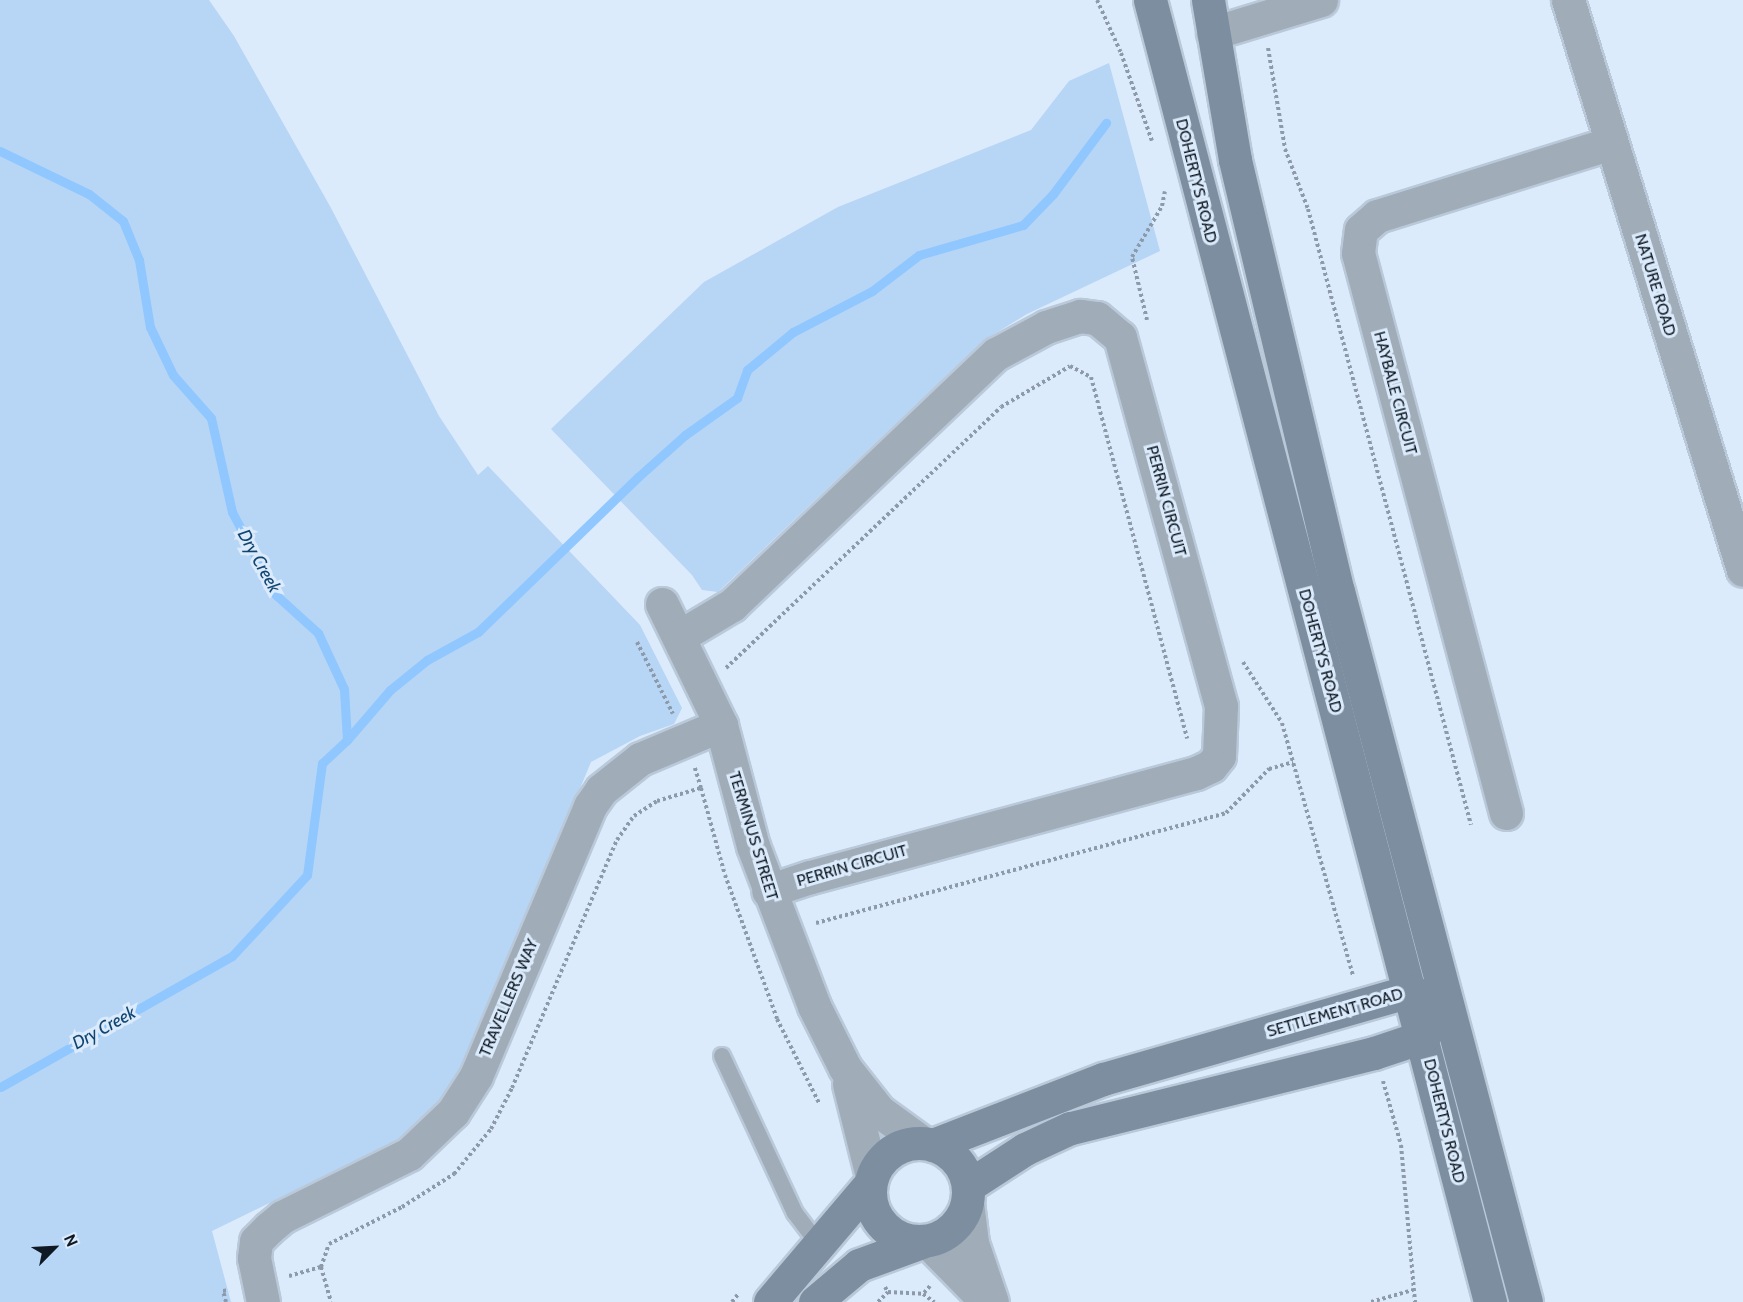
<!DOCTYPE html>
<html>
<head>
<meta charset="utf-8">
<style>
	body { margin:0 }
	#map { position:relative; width:1743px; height:1302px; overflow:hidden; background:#dbebfc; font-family:Cabin,sans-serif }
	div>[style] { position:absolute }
	.green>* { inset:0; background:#b7d5f5 }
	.stream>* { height:9px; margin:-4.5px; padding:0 4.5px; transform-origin:4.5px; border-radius:4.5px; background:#8fc7fe }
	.path>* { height:4px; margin-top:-2px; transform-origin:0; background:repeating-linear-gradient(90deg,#8d9aa9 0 3px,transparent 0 6px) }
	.roads { filter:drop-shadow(2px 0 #bac9d9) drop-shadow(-2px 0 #bac9d9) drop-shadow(0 2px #bac9d9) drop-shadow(0 -2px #bac9d9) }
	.lane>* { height:16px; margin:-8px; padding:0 8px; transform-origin:8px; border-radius:8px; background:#a0acb8 }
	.street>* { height:33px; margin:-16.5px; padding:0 16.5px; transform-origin:16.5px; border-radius:16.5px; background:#a0acb8 }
	.secondary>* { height:33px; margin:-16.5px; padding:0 16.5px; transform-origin:16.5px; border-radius:16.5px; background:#7d8ea0 }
	.secondary>.ring { margin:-16.5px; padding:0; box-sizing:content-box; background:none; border:33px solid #7d8ea0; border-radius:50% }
	span { translate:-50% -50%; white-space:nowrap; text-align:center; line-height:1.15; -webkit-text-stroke:6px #dbebfc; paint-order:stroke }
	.street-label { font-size:16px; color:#0f1923 }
	.water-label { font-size:18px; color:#114570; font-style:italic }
	.north { position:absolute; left:24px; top:1218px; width:60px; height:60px; -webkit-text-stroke:4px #dbebfc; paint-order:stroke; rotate:66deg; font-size:16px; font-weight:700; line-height:24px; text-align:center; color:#0f1923 }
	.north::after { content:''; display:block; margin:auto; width:21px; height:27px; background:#0f1923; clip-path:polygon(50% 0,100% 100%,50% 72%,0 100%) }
</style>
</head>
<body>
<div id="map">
	<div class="green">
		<i style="clip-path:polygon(0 0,209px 0,234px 36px,331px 208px,439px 416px,478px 475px,488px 466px,640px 625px,682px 708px,674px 724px,640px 736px,591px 762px,468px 1058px,441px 1103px,393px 1143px,212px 1231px,231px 1302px,0 1302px)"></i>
		<i style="clip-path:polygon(1109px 63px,1160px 251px,1027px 314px,983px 341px,718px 592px,702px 590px,692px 575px,551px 429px,704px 282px,838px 207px,1031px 130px,1069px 81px)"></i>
	</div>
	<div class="stream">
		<i style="left:0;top:151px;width:99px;rotate:25.8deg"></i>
		<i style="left:89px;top:194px;width:43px;rotate:38.5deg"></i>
		<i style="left:123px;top:221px;width:42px;rotate:67.7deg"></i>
		<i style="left:139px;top:260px;width:68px;rotate:80.7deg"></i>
		<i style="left:150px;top:327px;width:53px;rotate:64.4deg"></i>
		<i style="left:173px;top:375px;width:57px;rotate:48.5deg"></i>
		<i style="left:211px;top:418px;width:96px;rotate:77.4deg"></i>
		<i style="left:232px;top:512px;width:94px;rotate:62.1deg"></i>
		<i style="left:276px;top:595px;width:57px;rotate:42.1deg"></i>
		<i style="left:318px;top:633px;width:62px;rotate:65.1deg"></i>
		<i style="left:344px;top:689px;width:51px;rotate:86.6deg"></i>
		<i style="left:347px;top:740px;width:34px;rotate:137deg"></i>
		<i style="left:322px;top:763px;width:113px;rotate:97.6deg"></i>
		<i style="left:307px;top:875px;width:110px;rotate:132.8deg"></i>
		<i style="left:232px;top:956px;width:266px;rotate:150.5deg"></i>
		<i style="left:347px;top:740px;width:66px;rotate:-49.3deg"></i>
		<i style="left:390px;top:690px;width:48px;rotate:-39deg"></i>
		<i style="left:427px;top:660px;width:58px;rotate:-28.8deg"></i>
		<i style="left:478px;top:632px;width:223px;rotate:-44.1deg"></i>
		<i style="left:638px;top:477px;width:63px;rotate:-41.8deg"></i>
		<i style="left:685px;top:435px;width:64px;rotate:-35.4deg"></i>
		<i style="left:737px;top:398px;width:30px;rotate:-70deg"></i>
		<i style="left:747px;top:370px;width:60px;rotate:-39.6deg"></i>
		<i style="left:793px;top:332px;width:89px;rotate:-27.4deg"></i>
		<i style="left:872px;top:291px;width:59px;rotate:-37.5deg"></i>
		<i style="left:919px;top:255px;width:108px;rotate:-16.1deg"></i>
		<i style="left:1023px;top:225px;width:43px;rotate:-45.9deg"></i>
		<i style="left:1053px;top:194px;width:89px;rotate:-53.3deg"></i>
	</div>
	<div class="path">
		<i style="left:1097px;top:0;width:58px;rotate:65.6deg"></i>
		<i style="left:1121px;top:53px;width:93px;rotate:70.6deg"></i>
		<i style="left:1268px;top:48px;width:102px;rotate:80.4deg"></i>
		<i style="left:1285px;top:149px;width:64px;rotate:69deg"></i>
		<i style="left:1308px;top:209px;width:637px;rotate:75.18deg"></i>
		<i style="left:1147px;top:320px;width:65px;rotate:-103.4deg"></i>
		<i style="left:1132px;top:257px;width:59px;rotate:-59.5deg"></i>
		<i style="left:1162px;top:206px;width:15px;rotate:-79deg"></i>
		<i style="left:637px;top:642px;width:80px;rotate:63.4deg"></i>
		<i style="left:1243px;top:662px;width:72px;rotate:57.4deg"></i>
		<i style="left:1282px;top:723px;width:263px;rotate:74.3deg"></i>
		<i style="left:726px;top:668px;width:379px;rotate:-43.5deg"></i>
		<i style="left:1001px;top:407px;width:80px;rotate:-30.7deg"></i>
		<i style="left:1070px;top:366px;width:24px;rotate:28deg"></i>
		<i style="left:1091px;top:377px;width:374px;rotate:75.1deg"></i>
		<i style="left:701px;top:788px;width:90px;rotate:74.6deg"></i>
		<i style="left:725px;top:875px;width:153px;rotate:70.1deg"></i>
		<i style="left:777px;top:1019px;width:94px;rotate:63.4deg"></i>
		<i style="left:816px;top:923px;width:424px;rotate:-15deg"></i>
		<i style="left:1226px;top:813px;width:62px;rotate:-45.7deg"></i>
		<i style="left:1269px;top:769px;width:25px;rotate:-16deg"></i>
		<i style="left:1383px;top:1081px;width:66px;rotate:74.3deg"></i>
		<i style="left:1401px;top:1145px;width:158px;rotate:84.9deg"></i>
		<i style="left:321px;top:1267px;width:24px;rotate:-71deg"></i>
		<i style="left:329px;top:1244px;width:82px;rotate:-26.9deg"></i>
		<i style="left:402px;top:1207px;width:62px;rotate:-32.4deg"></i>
		<i style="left:454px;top:1174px;width:58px;rotate:-50.6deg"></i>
		<i style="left:491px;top:1129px;width:46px;rotate:-62.9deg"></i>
		<i style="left:512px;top:1088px;width:269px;rotate:-67.1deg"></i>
		<i style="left:617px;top:840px;width:29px;rotate:-55deg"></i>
		<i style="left:634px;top:816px;width:27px;rotate:-33deg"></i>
		<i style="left:657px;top:801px;width:46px;rotate:-16.5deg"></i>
		<i style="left:701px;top:788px;width:21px;rotate:-107deg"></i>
		<i style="left:289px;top:1276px;width:33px;rotate:-16deg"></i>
		<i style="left:321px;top:1267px;width:36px;rotate:74deg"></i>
		<i style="left:930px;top:1286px;width:11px;rotate:131deg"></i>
		<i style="left:923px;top:1294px;width:14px;rotate:36deg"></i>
		<i style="left:885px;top:1287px;width:6px;rotate:59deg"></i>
		<i style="left:888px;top:1292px;width:35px;rotate:3deg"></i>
		<i style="left:226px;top:1302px;width:11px;rotate:-105deg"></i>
		<i style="left:223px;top:1291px;width:6px;rotate:-9deg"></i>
		<i style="left:732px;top:1302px;width:11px;rotate:-52deg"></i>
		<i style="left:878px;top:1302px;width:14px;rotate:-45deg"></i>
		<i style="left:1371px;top:1302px;width:44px;rotate:-15.9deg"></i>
	</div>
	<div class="roads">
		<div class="lane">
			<i style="left:722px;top:1056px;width:173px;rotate:65.1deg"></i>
			<i style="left:795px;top:1213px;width:41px;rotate:52.9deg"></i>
		</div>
		<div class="street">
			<i style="left:1568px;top:0;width:596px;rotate:72.93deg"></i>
			<i style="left:1213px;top:33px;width:113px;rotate:-17deg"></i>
			<i style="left:662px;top:604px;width:135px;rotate:64deg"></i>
			<i style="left:721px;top:725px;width:125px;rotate:75.2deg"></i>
			<i style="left:753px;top:846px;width:171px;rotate:69.1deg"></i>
			<i style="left:814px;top:1006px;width:69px;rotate:63.4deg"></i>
			<i style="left:845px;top:1068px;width:55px;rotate:51.7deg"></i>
			<i style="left:879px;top:1111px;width:54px;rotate:36deg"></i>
			<i style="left:680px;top:636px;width:61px;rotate:-30.8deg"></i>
			<i style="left:732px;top:605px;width:364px;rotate:-43.6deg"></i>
			<i style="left:996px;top:354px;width:57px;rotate:-28.4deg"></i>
			<i style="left:1046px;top:327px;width:36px;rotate:-18deg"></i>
			<i style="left:1080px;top:316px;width:17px;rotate:7deg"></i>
			<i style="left:1097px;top:318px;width:30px;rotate:40deg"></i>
			<i style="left:1120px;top:337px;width:383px;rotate:74.7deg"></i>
			<i style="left:1221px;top:706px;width:50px;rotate:92.3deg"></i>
			<i style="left:1219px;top:756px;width:13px;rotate:129deg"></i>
			<i style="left:1211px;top:766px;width:17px;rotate:155deg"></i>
			<i style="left:1196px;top:773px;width:400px;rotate:164.9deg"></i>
			<i style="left:810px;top:877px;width:44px;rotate:161.6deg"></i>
			<i style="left:1506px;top:813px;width:579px;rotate:-104.8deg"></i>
			<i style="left:1358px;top:253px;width:23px;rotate:-83deg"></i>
			<i style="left:1361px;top:230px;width:21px;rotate:-41deg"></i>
			<i style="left:1377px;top:216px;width:245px;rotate:-17.3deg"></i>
			<i style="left:849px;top:1084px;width:95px;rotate:76deg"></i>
			<i style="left:967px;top:1202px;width:41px;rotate:83deg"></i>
			<i style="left:972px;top:1243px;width:62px;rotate:71.3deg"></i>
			<i style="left:927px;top:1241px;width:84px;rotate:45.5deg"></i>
			<i style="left:263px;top:1302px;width:45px;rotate:-101.6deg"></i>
			<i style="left:254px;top:1258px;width:17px;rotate:-83deg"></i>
			<i style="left:256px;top:1241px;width:18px;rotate:-45deg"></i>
			<i style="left:269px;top:1228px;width:17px;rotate:-40deg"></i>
			<i style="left:282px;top:1217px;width:142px;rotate:-26.4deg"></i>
			<i style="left:409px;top:1154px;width:61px;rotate:-43.7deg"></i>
			<i style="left:453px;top:1112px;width:43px;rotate:-57.4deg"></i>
			<i style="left:476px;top:1076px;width:293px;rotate:-67.1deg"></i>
			<i style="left:590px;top:806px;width:19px;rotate:-55deg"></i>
			<i style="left:601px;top:790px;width:50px;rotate:-38.5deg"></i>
			<i style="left:640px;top:759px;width:88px;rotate:-22.8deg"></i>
		</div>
		<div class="secondary">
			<i style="left:1150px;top:0;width:1346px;rotate:75.36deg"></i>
			<i style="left:1208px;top:0;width:162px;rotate:80.4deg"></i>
			<i style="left:1235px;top:160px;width:443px;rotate:76.6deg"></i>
			<i style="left:1338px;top:591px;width:735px;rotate:75.19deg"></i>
			<i class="ring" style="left:870px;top:1143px;width:65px;height:65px"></i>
			<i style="left:933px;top:1145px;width:182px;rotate:-21.2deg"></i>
			<i style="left:1103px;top:1079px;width:318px;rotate:-16deg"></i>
			<i style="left:1409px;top:991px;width:40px;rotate:20.2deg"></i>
			<i style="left:1447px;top:1005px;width:41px;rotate:128deg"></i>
			<i style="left:1422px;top:1037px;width:51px;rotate:161.6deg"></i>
			<i style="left:1374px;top:1053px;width:313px;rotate:166.1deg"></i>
			<i style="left:1070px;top:1128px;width:50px;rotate:155deg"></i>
			<i style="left:1025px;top:1149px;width:68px;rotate:147deg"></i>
			<i style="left:770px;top:1302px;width:155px;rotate:-49.7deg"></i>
			<i style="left:815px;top:1302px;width:57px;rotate:-40.1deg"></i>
			<i style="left:859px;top:1265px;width:67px;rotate:-20.1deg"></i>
		</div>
	</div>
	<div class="street-label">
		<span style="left:1196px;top:181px;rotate:76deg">DOHERTYS ROAD</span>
		<span style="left:1655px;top:285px;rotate:73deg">NATURE ROAD</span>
		<span style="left:1395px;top:393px;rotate:75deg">HAYBALE CIRCUIT</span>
		<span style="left:1166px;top:501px;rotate:75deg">PERRIN CIRCUIT</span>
		<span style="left:1320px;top:651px;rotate:75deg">DOHERTYS ROAD</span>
		<span style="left:753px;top:836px;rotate:73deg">TERMINUS STREET</span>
		<span style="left:852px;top:866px;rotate:-16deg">PERRIN CIRCUIT</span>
		<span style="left:509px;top:998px;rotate:-67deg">TRAVELLERS WAY</span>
		<span style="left:1335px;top:1013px;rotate:-16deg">SETTLEMENT ROAD</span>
		<span style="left:1444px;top:1121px;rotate:76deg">DOHERTYS ROAD</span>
	</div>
	<div class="water-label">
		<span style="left:259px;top:561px;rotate:61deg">Dry Creek</span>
		<span style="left:104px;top:1028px;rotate:-29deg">Dry Creek</span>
	</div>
	<div class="north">N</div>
</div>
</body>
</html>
